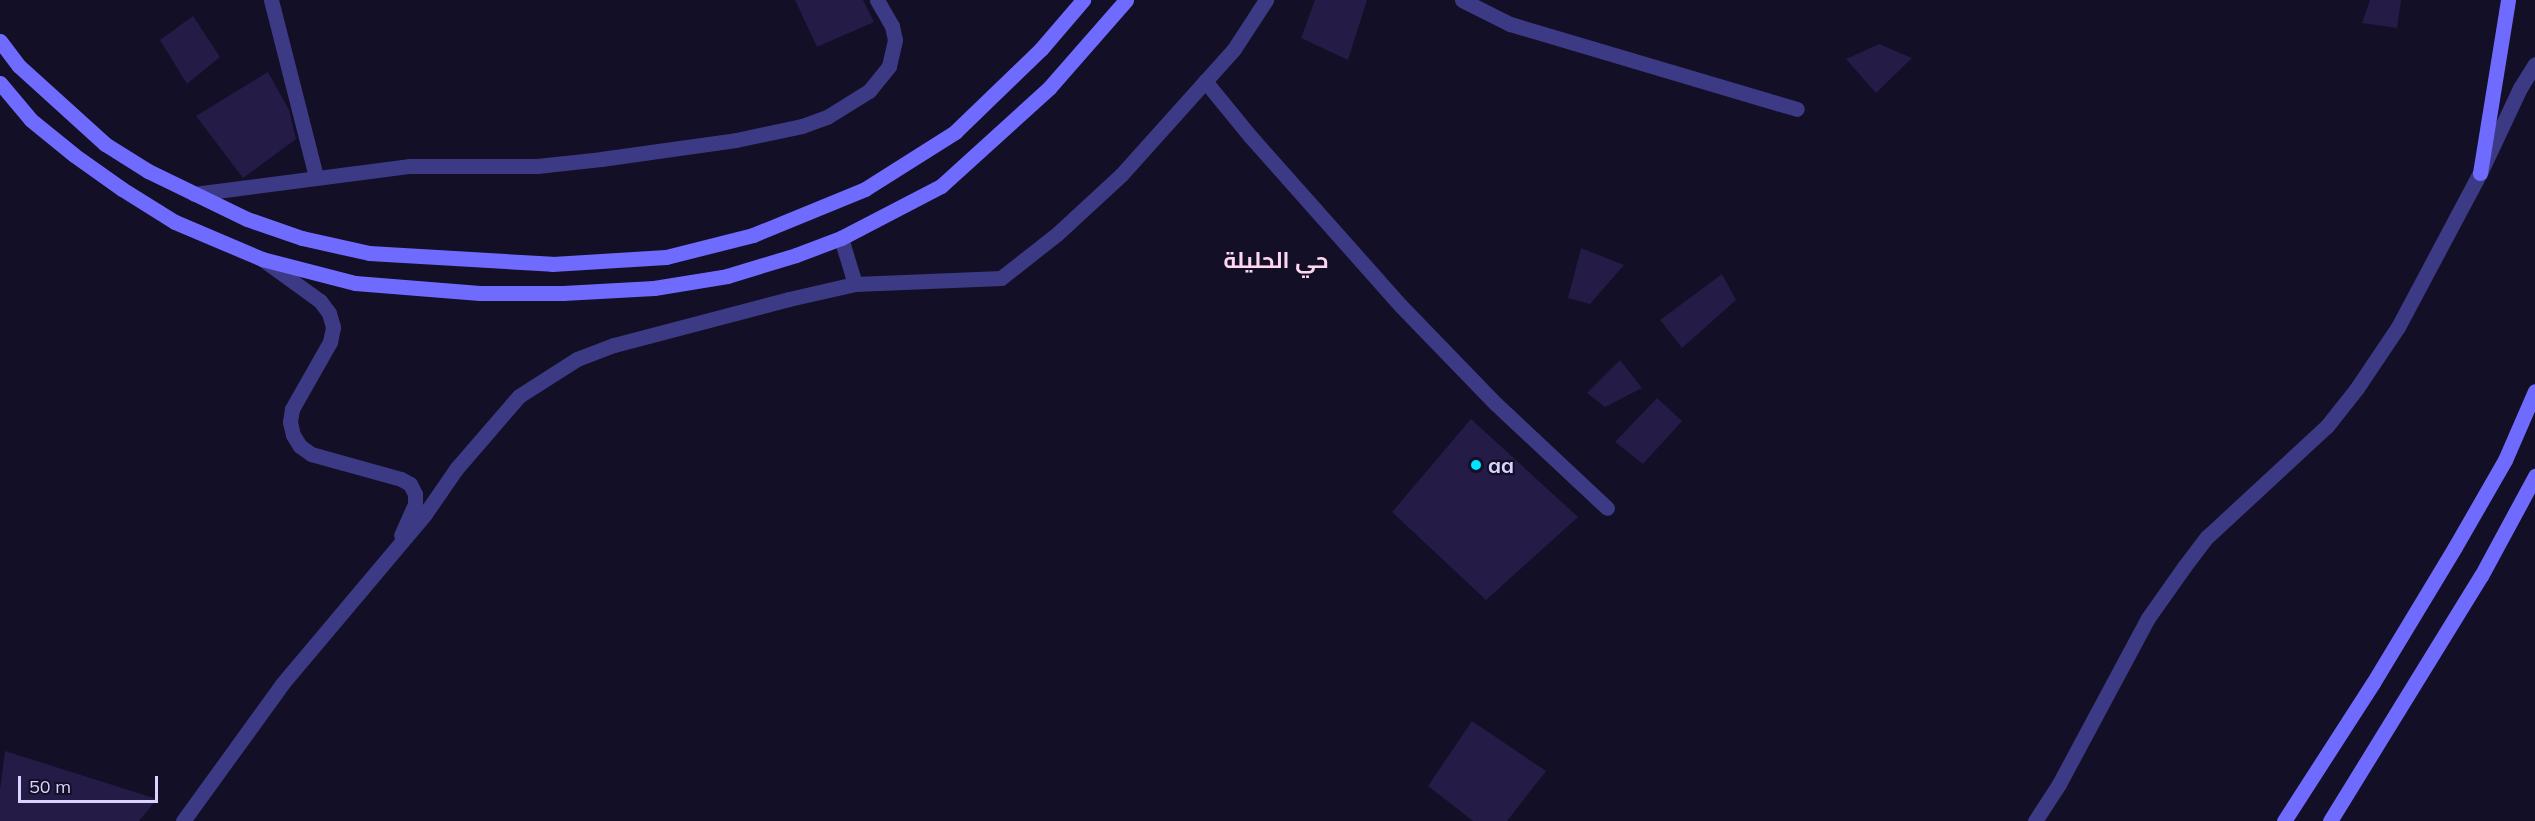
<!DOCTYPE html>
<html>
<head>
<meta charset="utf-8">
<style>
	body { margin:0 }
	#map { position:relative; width:2535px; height:821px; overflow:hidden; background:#130f26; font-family:Mulish,Cairo,sans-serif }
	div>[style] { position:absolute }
	.building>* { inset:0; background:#241b47 }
	.minor>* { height:15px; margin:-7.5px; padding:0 7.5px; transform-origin:7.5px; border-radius:7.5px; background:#3d3a85 }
	.tertiary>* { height:15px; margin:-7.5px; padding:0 7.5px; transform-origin:7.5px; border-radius:7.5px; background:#3d3a85 }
	.secondary>* { height:15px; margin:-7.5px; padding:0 7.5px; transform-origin:7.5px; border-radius:7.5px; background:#6f6bff }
	.dots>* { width:16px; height:16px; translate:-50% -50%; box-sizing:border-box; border:3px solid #130f26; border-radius:50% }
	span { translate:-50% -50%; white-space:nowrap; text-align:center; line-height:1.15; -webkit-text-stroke:4.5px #130f26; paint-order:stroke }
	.poi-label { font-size:21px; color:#d9d4ff; font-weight:700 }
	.left { translate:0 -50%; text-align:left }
	.neighbourhood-label { font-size:22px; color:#ffd6f0; font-weight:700 }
	.scale { position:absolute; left:18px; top:776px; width:140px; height:27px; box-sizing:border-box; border:3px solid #d9d4ff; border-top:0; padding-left:8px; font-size:18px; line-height:21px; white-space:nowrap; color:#d9d4ff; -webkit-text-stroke:4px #130f26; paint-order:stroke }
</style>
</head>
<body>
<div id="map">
	<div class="building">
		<i style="clip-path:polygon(795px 0,863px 0,874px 22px,817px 47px)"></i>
		<i style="clip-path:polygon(1315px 0,1367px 0,1348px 60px,1301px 38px)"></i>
		<i style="clip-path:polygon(2370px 0,2401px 0,2397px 28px,2362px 23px)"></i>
		<i style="clip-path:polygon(193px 16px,220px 57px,187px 84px,160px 40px)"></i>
		<i style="clip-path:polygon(1879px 44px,1912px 58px,1876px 93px,1846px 59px)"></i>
		<i style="clip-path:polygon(268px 72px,289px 110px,296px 139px,243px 178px,196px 116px)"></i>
		<i style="clip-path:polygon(1581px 248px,1624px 265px,1590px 304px,1568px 298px)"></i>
		<i style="clip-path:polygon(1722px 274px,1736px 300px,1682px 348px,1660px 320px)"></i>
		<i style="clip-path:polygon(1620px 360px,1642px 388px,1605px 407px,1587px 393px)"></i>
		<i style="clip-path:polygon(1657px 398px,1682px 421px,1643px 464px,1615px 442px)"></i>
		<i style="clip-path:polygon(1471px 419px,1578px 517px,1486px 600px,1392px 512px)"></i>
		<i style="clip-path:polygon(1472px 721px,1546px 771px,1507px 821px,1473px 821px,1428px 786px)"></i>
		<i style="clip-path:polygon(5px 751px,157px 799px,139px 821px,0 821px,0 790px)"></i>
	</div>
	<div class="minor">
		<i style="left:271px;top:0;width:183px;rotate:75.7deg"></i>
		<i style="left:1462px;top:0;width:54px;rotate:26.6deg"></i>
		<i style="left:1510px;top:24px;width:299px;rotate:16.5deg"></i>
		<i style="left:1205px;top:81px;width:71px;rotate:50.7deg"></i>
		<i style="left:1250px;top:136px;width:227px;rotate:48.4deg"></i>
		<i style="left:1401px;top:306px;width:136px;rotate:45.9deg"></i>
		<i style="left:1496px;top:404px;width:152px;rotate:43.1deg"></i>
		<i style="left:194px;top:194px;width:218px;rotate:-7.4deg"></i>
		<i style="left:410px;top:166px;width:127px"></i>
		<i style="left:537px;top:166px;width:64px;rotate:-6.2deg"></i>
		<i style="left:601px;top:159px;width:136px;rotate:-8deg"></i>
		<i style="left:736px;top:140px;width:67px;rotate:-12deg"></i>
		<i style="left:802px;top:126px;width:27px;rotate:-20deg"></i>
		<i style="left:827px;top:117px;width:49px;rotate:-31.8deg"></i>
		<i style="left:869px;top:91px;width:32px;rotate:-51deg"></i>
		<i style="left:889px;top:66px;width:27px;rotate:-77deg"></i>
		<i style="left:895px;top:40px;width:14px;rotate:-102deg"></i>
		<i style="left:892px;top:26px;width:30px;rotate:-120deg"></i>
		<i style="left:841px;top:238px;width:48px;rotate:73.1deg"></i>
		<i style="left:262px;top:259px;width:72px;rotate:35.9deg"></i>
		<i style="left:320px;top:301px;width:15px;rotate:53deg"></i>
		<i style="left:329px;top:313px;width:15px;rotate:74deg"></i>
		<i style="left:333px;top:327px;width:15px;rotate:101deg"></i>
		<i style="left:330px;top:342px;width:77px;rotate:119.6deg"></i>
		<i style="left:292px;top:409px;width:13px;rotate:99deg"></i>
		<i style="left:290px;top:422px;width:13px;rotate:77deg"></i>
		<i style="left:293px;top:435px;width:13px;rotate:58deg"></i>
		<i style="left:300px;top:446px;width:14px;rotate:36deg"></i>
		<i style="left:311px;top:454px;width:93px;rotate:15.5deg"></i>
		<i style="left:401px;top:479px;width:10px;rotate:29deg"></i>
		<i style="left:410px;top:484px;width:11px;rotate:63deg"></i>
		<i style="left:415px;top:494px;width:10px;rotate:90deg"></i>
		<i style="left:415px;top:504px;width:34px;rotate:114deg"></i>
		<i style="left:183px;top:821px;width:169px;rotate:-54.1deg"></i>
		<i style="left:282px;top:684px;width:222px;rotate:-49.9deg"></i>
		<i style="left:425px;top:514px;width:55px;rotate:-55.4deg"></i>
		<i style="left:456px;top:469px;width:96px;rotate:-49.2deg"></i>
		<i style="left:519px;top:396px;width:69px;rotate:-32.5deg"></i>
		<i style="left:577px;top:359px;width:40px;rotate:-21deg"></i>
		<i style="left:614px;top:345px;width:181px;rotate:-14.7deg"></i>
		<i style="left:789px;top:299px;width:68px;rotate:-12.8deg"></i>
		<i style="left:855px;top:284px;width:146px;rotate:-2.4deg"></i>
		<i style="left:1001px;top:278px;width:71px;rotate:-38.2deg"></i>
		<i style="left:1057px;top:234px;width:87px;rotate:-42.7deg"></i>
		<i style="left:1121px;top:175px;width:169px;rotate:-48.1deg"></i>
		<i style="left:1234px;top:49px;width:59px;rotate:-56.9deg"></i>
	</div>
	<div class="tertiary">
		<i style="left:2035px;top:821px;width:44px;rotate:-57deg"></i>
		<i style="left:2059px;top:784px;width:188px;rotate:-61.8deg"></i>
		<i style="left:2148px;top:618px;width:62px;rotate:-54.8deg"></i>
		<i style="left:2184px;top:567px;width:38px;rotate:-53deg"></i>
		<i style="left:2207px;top:537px;width:163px;rotate:-42.8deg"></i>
		<i style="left:2327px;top:426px;width:48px;rotate:-51.7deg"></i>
		<i style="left:2357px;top:388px;width:73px;rotate:-56.1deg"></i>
		<i style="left:2398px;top:327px;width:174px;rotate:-62deg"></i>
		<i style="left:2480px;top:173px;width:94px;rotate:-64.8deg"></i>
		<i style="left:2520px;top:88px;width:28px;rotate:-58deg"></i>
	</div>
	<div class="secondary">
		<i style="left:0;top:41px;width:31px;rotate:53deg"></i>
		<i style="left:19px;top:66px;width:116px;rotate:42.2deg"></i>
		<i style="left:105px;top:144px;width:51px;rotate:32.1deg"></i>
		<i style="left:148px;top:171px;width:110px;rotate:25.9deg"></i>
		<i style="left:247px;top:219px;width:58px;rotate:19.1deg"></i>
		<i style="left:302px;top:238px;width:69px;rotate:12.6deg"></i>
		<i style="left:369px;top:253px;width:183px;rotate:3.4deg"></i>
		<i style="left:552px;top:264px;width:114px;rotate:-3.5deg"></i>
		<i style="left:666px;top:257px;width:90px;rotate:-14.2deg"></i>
		<i style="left:753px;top:235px;width:121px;rotate:-22.3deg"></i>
		<i style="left:865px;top:189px;width:107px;rotate:-32.3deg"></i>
		<i style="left:955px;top:132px;width:120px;rotate:-44deg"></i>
		<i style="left:1041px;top:49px;width:65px;rotate:-49.4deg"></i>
		<i style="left:0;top:83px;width:48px;rotate:50deg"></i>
		<i style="left:31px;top:120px;width:55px;rotate:39.1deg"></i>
		<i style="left:74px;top:155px;width:59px;rotate:35.3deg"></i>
		<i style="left:122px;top:189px;width:62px;rotate:31.9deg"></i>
		<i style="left:175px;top:222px;width:95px;rotate:23deg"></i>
		<i style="left:262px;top:259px;width:96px;rotate:14.5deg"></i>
		<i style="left:355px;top:283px;width:125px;rotate:4.6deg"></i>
		<i style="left:480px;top:293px;width:83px"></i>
		<i style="left:563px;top:293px;width:91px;rotate:-3.1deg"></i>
		<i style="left:654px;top:288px;width:74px;rotate:-9.3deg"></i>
		<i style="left:727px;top:276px;width:72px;rotate:-16.9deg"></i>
		<i style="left:796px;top:255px;width:48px;rotate:-20.7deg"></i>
		<i style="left:841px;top:238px;width:113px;rotate:-27.5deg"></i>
		<i style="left:941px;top:186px;width:146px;rotate:-42.2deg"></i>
		<i style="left:1049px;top:88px;width:117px;rotate:-48.8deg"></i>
		<i style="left:2480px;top:173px;width:175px;rotate:-80.8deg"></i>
		<i style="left:2284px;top:821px;width:164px;rotate:-57.2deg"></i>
		<i style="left:2373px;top:683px;width:159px;rotate:-58.9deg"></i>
		<i style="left:2455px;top:547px;width:100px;rotate:-60.1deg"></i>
		<i style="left:2505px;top:460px;width:75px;rotate:-66.5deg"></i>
		<i style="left:2330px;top:821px;width:288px;rotate:-58.4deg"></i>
		<i style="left:2481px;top:576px;width:114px;rotate:-61.6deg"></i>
	</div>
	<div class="dots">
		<i style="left:1476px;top:465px;background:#00e5ff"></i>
	</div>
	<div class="poi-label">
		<span class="left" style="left:1488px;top:465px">aa</span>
	</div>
	<div class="neighbourhood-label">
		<span style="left:1276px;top:261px">حي الحليلة</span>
	</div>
	<div class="scale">50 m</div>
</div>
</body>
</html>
